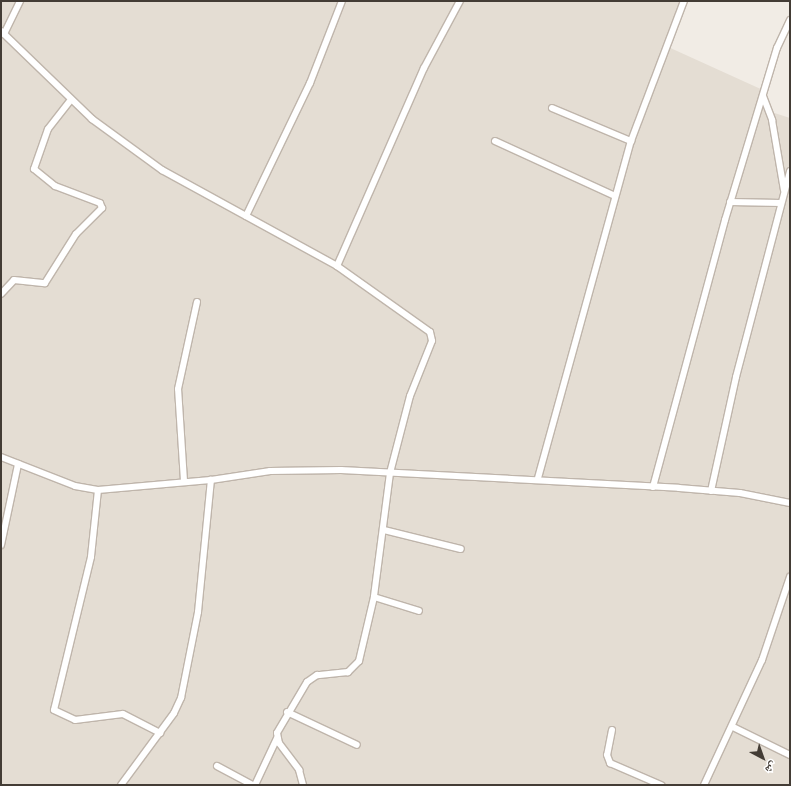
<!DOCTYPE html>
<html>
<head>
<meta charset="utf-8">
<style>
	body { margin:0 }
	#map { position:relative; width:791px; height:786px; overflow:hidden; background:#f1ece5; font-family:"Fira Sans","Noto Naskh Arabic",sans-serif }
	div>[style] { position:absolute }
	.residential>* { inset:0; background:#e4ddd3 }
	.roads { filter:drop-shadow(1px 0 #bfb5ab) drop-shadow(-1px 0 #bfb5ab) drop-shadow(0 1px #bfb5ab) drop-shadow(0 -1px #bfb5ab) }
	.minor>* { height:6px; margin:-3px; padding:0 3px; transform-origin:3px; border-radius:3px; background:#fff }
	span { translate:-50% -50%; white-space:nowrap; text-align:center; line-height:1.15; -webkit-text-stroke:3px #fff; paint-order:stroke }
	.frame { position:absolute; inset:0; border:2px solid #433c35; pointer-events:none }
	.north { position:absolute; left:743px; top:738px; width:40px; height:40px; -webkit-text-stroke:3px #fff; paint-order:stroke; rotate:139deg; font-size:11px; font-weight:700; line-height:16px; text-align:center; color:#433c35 }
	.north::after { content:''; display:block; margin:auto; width:14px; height:18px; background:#433c35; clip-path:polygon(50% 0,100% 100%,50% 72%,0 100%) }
</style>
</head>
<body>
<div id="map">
	<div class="residential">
		<i style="clip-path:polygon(1px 1px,684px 1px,666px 46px,765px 91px,762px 109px,790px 118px,790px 785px,1px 785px)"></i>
	</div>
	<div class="roads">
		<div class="minor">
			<i style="left:1px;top:31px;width:127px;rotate:44deg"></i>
			<i style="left:92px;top:119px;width:87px;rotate:36.1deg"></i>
			<i style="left:162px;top:170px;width:200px;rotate:28.7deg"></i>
			<i style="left:337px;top:266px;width:114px;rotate:35.4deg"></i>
			<i style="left:430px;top:332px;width:9px;rotate:77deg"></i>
			<i style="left:432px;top:341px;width:59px;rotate:111.8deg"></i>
			<i style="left:410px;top:396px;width:80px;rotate:104.6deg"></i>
			<i style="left:390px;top:473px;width:125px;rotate:97.4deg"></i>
			<i style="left:374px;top:597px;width:66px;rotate:103.2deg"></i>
			<i style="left:359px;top:661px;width:16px;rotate:135deg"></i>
			<i style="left:348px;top:672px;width:31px;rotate:174deg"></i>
			<i style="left:317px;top:675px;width:12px;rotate:145deg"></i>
			<i style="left:307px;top:682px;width:59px;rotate:120.5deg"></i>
			<i style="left:277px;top:733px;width:10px;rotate:79deg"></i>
			<i style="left:279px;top:743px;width:34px;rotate:53deg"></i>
			<i style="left:299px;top:770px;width:16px;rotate:75deg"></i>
			<i style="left:4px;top:34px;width:37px;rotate:-64deg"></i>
			<i style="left:763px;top:96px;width:26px;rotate:69deg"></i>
			<i style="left:772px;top:120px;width:71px;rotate:80.3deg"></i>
			<i style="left:552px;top:108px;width:86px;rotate:22.7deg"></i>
			<i style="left:495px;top:141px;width:132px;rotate:24.6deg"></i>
			<i style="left:730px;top:202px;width:51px;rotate:1.1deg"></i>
			<i style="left:246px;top:216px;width:148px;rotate:-64.3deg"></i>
			<i style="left:310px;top:83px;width:88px;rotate:-68.7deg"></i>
			<i style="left:337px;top:266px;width:216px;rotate:-66.3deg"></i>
			<i style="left:424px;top:68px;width:76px;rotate:-61.8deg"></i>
			<i style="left:1px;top:294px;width:19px;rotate:-47deg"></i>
			<i style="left:14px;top:280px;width:31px;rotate:6deg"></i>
			<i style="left:45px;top:283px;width:58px;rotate:-57.7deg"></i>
			<i style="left:76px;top:234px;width:37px;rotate:-45deg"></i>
			<i style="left:102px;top:208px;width:5px;rotate:-112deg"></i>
			<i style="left:100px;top:203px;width:48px;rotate:-159.3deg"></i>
			<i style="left:55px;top:186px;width:27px;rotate:-141deg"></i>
			<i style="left:34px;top:169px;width:42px;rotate:-70.7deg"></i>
			<i style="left:48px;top:129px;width:37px;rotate:-52deg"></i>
			<i style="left:1px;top:457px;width:79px;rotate:21.4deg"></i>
			<i style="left:75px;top:486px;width:23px;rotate:10deg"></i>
			<i style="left:98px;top:490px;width:113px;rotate:-5.1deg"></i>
			<i style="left:211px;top:480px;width:60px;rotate:-8.7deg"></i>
			<i style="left:270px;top:471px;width:71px;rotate:-0.8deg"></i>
			<i style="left:341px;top:470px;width:338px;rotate:3deg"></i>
			<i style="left:679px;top:488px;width:61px;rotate:4.7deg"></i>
			<i style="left:740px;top:493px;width:51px;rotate:11.3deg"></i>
			<i style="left:538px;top:478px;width:350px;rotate:-74.6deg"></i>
			<i style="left:631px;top:141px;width:150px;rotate:-69.3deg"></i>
			<i style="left:184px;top:481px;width:92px;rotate:-93.7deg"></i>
			<i style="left:178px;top:389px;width:89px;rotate:-77.7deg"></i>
			<i style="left:653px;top:487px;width:277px;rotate:-74.9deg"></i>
			<i style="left:725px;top:220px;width:180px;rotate:-73.2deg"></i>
			<i style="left:777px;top:48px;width:31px;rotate:-65deg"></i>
			<i style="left:98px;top:490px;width:67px;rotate:96deg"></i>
			<i style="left:91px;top:557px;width:157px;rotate:103.6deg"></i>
			<i style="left:54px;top:710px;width:23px;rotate:25deg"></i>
			<i style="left:75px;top:720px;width:48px;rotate:-7.1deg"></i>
			<i style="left:123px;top:714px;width:42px;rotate:27.2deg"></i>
			<i style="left:711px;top:491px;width:117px;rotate:-77.6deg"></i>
			<i style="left:736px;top:377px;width:213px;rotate:-75.3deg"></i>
			<i style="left:384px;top:530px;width:79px;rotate:13.9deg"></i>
			<i style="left:1px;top:545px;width:83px;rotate:-78.1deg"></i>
			<i style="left:374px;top:597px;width:47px;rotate:17.3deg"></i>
			<i style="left:287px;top:712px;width:77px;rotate:25.2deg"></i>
			<i style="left:733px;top:727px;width:64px;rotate:26.2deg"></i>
			<i style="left:612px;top:730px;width:25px;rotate:101deg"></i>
			<i style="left:607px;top:755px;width:9px;rotate:69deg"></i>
			<i style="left:610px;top:763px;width:56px;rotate:23.3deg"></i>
			<i style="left:217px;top:766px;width:40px;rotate:28deg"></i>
			<i style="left:121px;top:785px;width:89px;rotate:-53.6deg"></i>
			<i style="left:174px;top:713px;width:17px;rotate:-65deg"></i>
			<i style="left:181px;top:698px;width:88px;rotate:-78.8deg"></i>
			<i style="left:198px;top:612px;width:133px;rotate:-84.4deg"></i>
			<i style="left:255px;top:785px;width:52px;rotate:-64.9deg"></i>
			<i style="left:704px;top:785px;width:138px;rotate:-65.1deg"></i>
			<i style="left:762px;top:660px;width:88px;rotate:-71.4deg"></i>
		</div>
	</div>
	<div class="frame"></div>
	<div class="north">ش</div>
</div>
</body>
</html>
